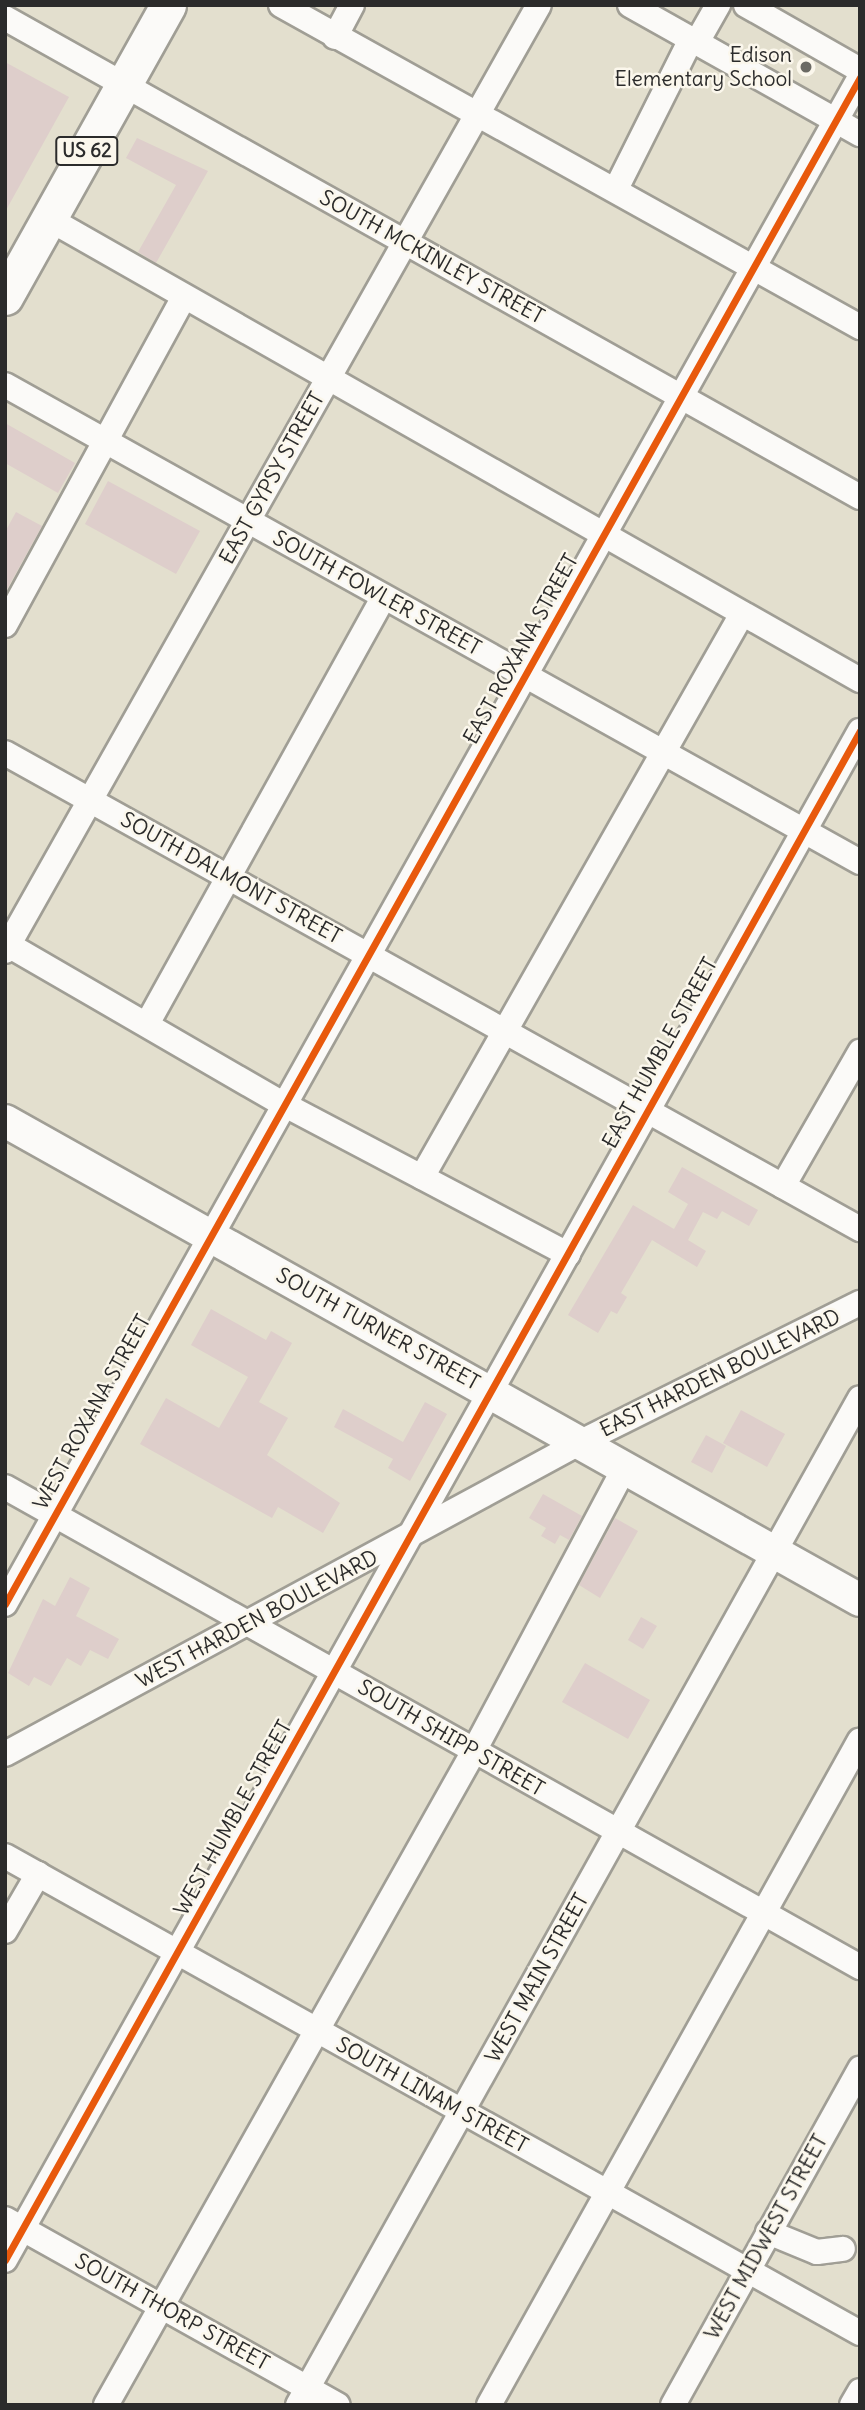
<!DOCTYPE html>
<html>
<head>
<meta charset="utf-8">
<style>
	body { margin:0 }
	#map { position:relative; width:865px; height:2410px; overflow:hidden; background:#e3dfce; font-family:Delius,sans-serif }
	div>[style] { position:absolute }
	.building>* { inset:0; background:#dececb }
	.roads { filter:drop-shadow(2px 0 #a09e95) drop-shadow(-2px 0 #a09e95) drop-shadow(0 2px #a09e95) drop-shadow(0 -2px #a09e95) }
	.minor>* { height:24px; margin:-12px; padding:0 12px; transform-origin:12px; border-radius:12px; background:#fbfaf8 }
	.major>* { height:32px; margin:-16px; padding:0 16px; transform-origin:16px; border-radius:16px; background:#fbfaf8 }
	.highway>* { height:35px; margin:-17.5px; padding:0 17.5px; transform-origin:17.5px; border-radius:17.5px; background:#fbfaf8 }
	.cycleway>* { height:7px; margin:-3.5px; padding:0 3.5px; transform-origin:3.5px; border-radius:3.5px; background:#e8590c }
	.dots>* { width:19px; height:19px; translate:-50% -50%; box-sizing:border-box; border:4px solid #fbf7ec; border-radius:50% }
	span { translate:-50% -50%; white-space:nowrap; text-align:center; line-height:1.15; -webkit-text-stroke:5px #fbf7ec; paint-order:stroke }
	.shield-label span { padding:2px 5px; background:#fbf7ec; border:2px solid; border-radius:5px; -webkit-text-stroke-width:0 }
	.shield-label { font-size:19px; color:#2b2b2b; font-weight:700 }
	.poi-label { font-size:21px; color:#2b2b2b }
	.right { translate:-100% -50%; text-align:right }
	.street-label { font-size:21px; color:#2b2b2b }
	.frame { position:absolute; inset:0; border:7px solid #2b2b2b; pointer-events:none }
</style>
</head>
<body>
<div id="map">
	<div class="building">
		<i style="clip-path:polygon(5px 62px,69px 97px,5px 212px)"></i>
		<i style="clip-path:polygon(137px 138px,208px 171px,156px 263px,138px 252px,176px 185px,126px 158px)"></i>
		<i style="clip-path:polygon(5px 423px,75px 463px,58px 493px,5px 463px)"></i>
		<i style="clip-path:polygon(108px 481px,200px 531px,176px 574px,85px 524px)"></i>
		<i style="clip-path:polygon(16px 512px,42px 526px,5px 593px,5px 532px)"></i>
		<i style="clip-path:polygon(682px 1167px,758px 1210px,749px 1226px,722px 1211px,717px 1219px,703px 1212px,688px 1240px,706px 1251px,697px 1267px,652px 1240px,621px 1293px,627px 1297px,617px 1314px,611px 1311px,598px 1333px,568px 1315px,633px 1205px,674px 1229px,688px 1204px,668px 1192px)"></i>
		<i style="clip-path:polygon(211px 1309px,266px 1340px,271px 1331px,292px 1343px,259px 1402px,288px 1418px,267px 1455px,340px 1503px,323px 1533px,278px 1507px,272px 1518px,140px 1444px,166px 1398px,219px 1428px,248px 1377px,191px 1345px)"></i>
		<i style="clip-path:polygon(425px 1402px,447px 1414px,410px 1481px,388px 1468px,393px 1459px,334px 1427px,343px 1409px,403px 1442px)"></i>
		<i style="clip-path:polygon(741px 1410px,785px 1434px,767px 1467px,723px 1443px)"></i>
		<i style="clip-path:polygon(706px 1435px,726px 1446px,712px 1473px,691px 1462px)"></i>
		<i style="clip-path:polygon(543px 1494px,582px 1516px,569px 1540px,560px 1535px,555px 1544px,541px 1536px,546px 1528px,529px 1518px)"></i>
		<i style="clip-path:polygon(615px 1518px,638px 1531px,600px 1598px,579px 1585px)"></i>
		<i style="clip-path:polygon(70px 1577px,90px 1588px,76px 1616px,119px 1639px,108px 1659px,90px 1650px,81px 1666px,67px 1658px,51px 1686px,34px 1677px,29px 1686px,8px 1673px,43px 1599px,55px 1606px)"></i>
		<i style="clip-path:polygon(641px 1617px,657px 1626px,643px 1649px,628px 1640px)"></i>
		<i style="clip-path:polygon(585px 1663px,650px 1700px,628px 1739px,562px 1702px)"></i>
	</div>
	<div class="roads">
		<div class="minor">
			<i style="left:281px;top:5px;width:663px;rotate:29.08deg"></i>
			<i style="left:630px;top:5px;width:264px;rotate:29.3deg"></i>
			<i style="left:746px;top:5px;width:131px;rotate:29.7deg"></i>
			<i style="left:5px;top:18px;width:980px;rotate:29.26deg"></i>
			<i style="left:335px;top:37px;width:36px;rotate:-62deg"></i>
			<i style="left:697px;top:42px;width:43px;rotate:-60.4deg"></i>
			<i style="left:616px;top:189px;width:168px;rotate:-63.4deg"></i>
			<i style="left:49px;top:219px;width:933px;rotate:29.62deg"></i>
			<i style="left:5px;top:385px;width:979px;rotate:29.16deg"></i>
			<i style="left:5px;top:625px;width:374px;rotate:-61.4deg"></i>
			<i style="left:5px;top:753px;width:979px;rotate:29.11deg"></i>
			<i style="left:5px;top:943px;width:323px;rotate:30.1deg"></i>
			<i style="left:285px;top:1105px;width:320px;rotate:27.8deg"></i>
			<i style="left:5px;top:951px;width:1086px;rotate:-60.56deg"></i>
			<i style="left:147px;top:1024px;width:488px;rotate:-61deg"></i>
			<i style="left:422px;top:1177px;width:648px;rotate:-60.39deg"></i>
			<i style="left:783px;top:1186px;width:155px;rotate:-60.1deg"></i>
			<i style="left:5px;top:1487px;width:981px;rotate:29.31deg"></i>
			<i style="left:5px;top:1604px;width:1750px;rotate:-60.75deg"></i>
			<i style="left:5px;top:1754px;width:655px;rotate:-28.44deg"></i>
			<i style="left:581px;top:1442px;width:312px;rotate:-26.5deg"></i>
			<i style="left:5px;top:1856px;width:979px;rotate:29.16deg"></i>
			<i style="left:5px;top:1931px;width:66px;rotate:-59.9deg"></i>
			<i style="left:5px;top:2219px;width:381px;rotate:29.2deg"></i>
			<i style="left:768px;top:2232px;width:53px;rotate:22.2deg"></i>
			<i style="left:817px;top:2252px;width:26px;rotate:-7deg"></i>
			<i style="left:5px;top:2260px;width:1752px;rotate:-60.79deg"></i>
			<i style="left:106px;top:2405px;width:750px;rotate:-60.63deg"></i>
			<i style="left:474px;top:1751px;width:322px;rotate:-62deg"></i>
			<i style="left:298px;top:2405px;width:1153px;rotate:-60.83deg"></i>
			<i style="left:489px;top:2405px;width:761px;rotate:-60.84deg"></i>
			<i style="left:673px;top:2405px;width:385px;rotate:-60.9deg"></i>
			<i style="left:852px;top:2405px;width:16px;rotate:-60deg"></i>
		</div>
		<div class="major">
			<i style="left:5px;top:1121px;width:980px;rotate:29.26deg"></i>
		</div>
		<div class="highway">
			<i style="left:5px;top:297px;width:334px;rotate:-60.8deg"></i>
		</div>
	</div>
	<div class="cycleway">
		<i style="left:5px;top:1604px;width:1750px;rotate:-60.75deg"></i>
		<i style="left:5px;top:2260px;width:1752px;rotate:-60.79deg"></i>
	</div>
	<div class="dots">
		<i style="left:806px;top:67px;background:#6b6a64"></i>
	</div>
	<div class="shield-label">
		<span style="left:87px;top:151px">US 62</span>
	</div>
	<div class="poi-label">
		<span class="right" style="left:792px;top:67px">Edison<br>Elementary School</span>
	</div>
	<div class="street-label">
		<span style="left:432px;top:257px;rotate:29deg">SOUTH MCKINLEY STREET</span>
		<span style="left:272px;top:478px;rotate:-61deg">EAST GYPSY STREET</span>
		<span style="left:377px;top:593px;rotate:29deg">SOUTH FOWLER STREET</span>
		<span style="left:521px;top:649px;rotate:-61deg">EAST ROXANA STREET</span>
		<span style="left:231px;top:878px;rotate:29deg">SOUTH DALMONT STREET</span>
		<span style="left:660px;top:1053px;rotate:-61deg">EAST HUMBLE STREET</span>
		<span style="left:378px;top:1329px;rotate:29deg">SOUTH TURNER STREET</span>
		<span style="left:720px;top:1373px;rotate:-26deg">EAST HARDEN BOULEVARD</span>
		<span style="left:92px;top:1412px;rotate:-61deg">WEST ROXANA STREET</span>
		<span style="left:257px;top:1619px;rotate:-28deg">WEST HARDEN BOULEVARD</span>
		<span style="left:451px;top:1738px;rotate:30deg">SOUTH SHIPP STREET</span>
		<span style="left:233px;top:1818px;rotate:-61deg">WEST HUMBLE STREET</span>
		<span style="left:537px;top:1978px;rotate:-61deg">WEST MAIN STREET</span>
		<span style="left:432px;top:2095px;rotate:29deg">SOUTH LINAM STREET</span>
		<span style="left:766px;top:2237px;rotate:-61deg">WEST MIDWEST STREET</span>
		<span style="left:172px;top:2312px;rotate:29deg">SOUTH THORP STREET</span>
	</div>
	<div class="frame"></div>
</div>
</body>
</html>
